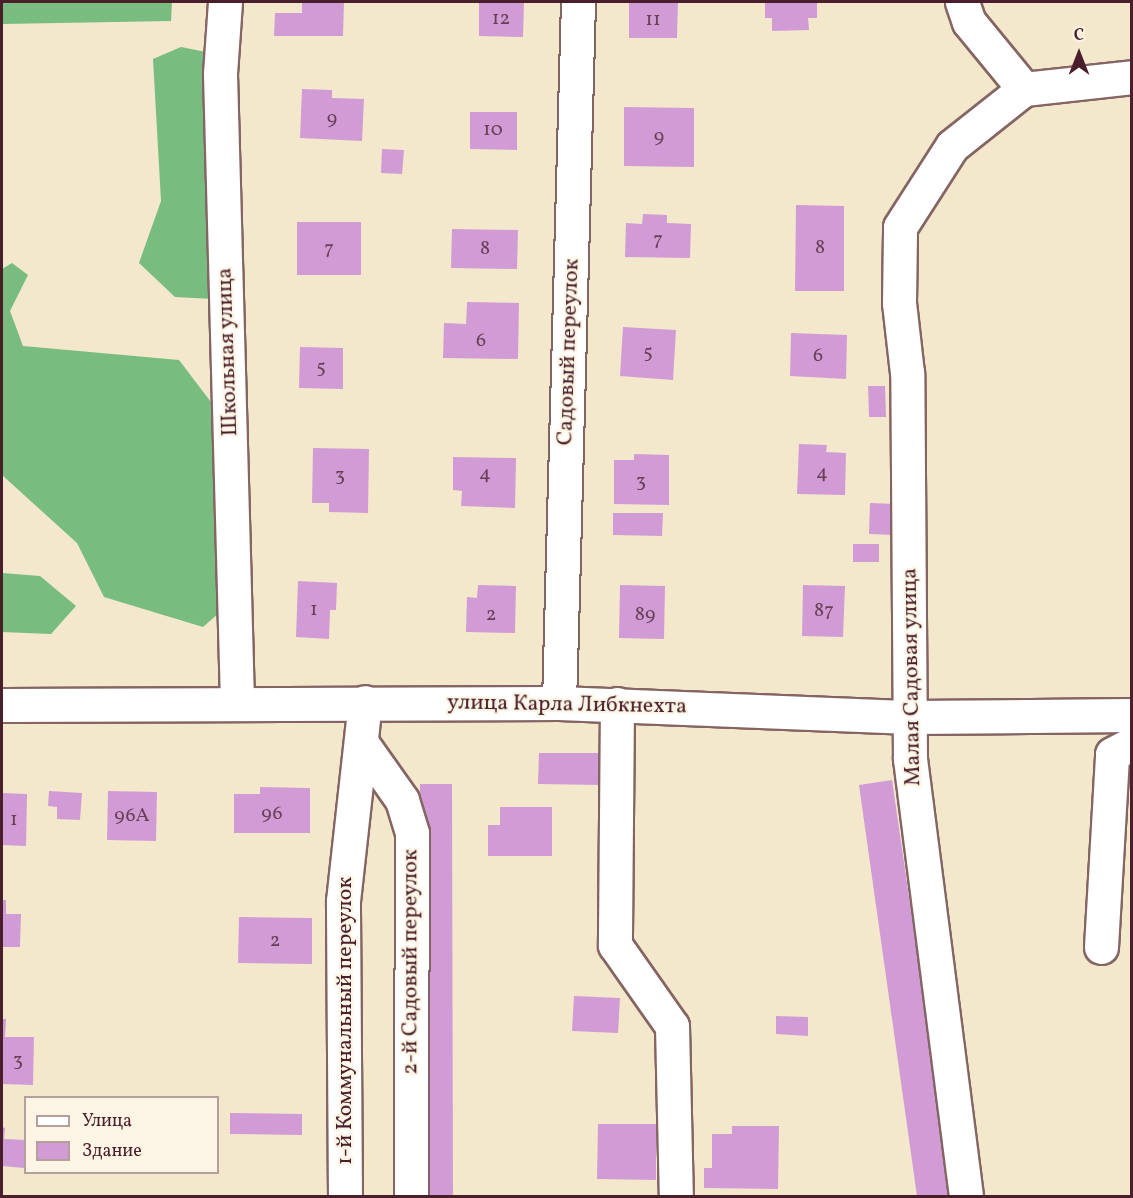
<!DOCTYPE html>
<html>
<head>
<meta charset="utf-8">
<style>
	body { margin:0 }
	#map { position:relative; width:1133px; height:1198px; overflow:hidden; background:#f3e8cc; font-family:Vollkorn,serif }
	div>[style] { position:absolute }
	.forest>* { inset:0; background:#78bc7f }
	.building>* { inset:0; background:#d19cd5 }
	.roads { filter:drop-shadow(2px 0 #856563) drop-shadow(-2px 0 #856563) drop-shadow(0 2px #856563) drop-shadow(0 -2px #856563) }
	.minor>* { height:33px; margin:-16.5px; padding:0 16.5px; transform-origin:16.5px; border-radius:16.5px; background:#fff }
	span { translate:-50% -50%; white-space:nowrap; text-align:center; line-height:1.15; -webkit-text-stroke:4.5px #fcf5e5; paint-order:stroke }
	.number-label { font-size:20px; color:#6c3e56 }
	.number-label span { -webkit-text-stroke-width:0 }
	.street-label { font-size:22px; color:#4a1f2b }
	.frame { position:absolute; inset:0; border:3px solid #4a1f2b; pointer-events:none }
	.legend { position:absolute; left:24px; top:1096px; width:195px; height:78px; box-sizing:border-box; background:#fcf5e5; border:2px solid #b59f9b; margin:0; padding:8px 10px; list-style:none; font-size:18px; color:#4a1f2b }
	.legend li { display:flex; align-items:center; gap:12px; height:30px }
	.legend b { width:30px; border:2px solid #b59f9b }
	.north { position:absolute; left:1049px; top:24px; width:60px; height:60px; -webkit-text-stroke:4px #fcf5e5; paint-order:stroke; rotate:0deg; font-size:16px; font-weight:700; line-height:24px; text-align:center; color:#4a1f2b }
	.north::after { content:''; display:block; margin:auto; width:21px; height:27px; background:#4a1f2b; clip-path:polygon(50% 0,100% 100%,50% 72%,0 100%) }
</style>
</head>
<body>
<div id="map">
	<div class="forest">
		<i style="clip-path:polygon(2px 2px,172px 2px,171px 21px,2px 24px)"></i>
		<i style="clip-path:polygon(181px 47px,211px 53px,214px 299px,175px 297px,139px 263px,161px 201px,153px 59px)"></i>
		<i style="clip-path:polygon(12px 263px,28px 275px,10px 311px,23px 346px,179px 360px,214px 406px,227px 606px,203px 627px,104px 597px,77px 543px,2px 475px,2px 269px)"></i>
		<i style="clip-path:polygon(2px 573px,40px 576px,76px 606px,51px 634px,2px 632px)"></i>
	</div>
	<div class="building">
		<i style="clip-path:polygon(302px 2px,344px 2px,343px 36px,274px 36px,275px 13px,302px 13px)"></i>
		<i style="clip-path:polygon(479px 2px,524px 2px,523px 37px,479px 36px)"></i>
		<i style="clip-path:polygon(629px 2px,678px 2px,677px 38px,629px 38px)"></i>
		<i style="clip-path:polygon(765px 2px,817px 2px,817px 18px,808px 18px,809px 30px,772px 31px,772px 18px,765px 18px)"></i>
		<i style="clip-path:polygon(302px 89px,332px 90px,332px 98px,364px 99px,362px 141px,300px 138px)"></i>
		<i style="clip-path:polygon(624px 107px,694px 108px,694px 167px,624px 166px)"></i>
		<i style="clip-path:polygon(470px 112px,517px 112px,517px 150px,470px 149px)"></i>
		<i style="clip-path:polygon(382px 149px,404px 150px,402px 174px,381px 173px)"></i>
		<i style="clip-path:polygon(796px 205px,844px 206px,844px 291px,795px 291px)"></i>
		<i style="clip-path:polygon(643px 214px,667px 215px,667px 223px,691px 224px,690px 258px,625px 257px,626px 223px,642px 224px)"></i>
		<i style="clip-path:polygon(297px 222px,361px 222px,361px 275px,297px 275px)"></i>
		<i style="clip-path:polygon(452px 229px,518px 230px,517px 269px,451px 268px)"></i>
		<i style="clip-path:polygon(467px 302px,519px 303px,518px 359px,443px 358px,444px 323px,466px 324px)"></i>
		<i style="clip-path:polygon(623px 327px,676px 330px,673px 380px,620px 376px)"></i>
		<i style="clip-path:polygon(791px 333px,847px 335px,846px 379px,790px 376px)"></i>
		<i style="clip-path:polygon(300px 347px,343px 348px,343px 389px,299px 388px)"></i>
		<i style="clip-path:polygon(868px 386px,885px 386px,886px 417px,869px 417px)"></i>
		<i style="clip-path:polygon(799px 444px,827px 445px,826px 452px,846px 453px,845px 495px,797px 494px)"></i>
		<i style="clip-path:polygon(313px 448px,369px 449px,368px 513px,329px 512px,329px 503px,312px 503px)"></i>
		<i style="clip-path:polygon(634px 454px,669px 455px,669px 505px,614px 504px,614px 460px,634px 460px)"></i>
		<i style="clip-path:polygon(453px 457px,516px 458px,515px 508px,461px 506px,462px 491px,453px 490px)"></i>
		<i style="clip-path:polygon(870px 503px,896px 504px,894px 535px,869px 534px)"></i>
		<i style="clip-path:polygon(613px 513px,663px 513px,662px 536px,613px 535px)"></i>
		<i style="clip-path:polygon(853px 544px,879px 544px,879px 562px,853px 562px)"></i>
		<i style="clip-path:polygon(298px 581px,337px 583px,336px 610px,330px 610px,329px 639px,296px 637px)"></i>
		<i style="clip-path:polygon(478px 585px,516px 586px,515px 633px,466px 632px,467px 597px,477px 598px)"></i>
		<i style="clip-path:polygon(620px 585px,665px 586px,664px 639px,619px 638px)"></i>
		<i style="clip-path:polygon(803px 585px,845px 586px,843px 637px,802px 636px)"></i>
		<i style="clip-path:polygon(539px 753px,600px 753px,600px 785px,538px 784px)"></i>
		<i style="clip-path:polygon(892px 780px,951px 1185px,952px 1196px,917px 1196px,859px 785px)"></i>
		<i style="clip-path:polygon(420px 784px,452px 784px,453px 1196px,420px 1196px)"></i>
		<i style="clip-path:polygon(260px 787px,310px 788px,310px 833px,234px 833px,234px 794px,260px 794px)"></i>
		<i style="clip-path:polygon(49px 791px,82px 793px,80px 820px,57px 819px,57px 807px,48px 806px)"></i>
		<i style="clip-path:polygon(108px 791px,157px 792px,156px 841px,107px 840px)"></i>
		<i style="clip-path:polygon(2px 793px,27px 794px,26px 846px,2px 845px)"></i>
		<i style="clip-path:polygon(500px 807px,552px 807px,552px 856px,488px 856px,488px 825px,500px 825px)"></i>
		<i style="clip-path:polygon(2px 900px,6px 900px,6px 914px,21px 914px,20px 947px,2px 947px)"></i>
		<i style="clip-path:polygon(239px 917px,312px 918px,312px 964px,238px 963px)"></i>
		<i style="clip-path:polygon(574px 996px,620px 998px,618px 1033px,572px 1031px)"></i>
		<i style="clip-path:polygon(776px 1016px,808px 1017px,808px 1036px,776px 1034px)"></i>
		<i style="clip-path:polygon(2px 1019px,6px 1019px,5px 1037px,34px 1037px,33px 1085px,2px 1084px)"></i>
		<i style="clip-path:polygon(230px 1113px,302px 1114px,302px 1135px,230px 1134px)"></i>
		<i style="clip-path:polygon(598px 1124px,656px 1124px,656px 1180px,597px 1179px)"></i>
		<i style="clip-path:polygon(732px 1126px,779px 1126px,778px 1189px,704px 1188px,704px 1168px,712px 1168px,712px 1134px,732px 1134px)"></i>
		<i style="clip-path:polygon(2px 1127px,5px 1128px,4px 1139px,26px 1140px,24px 1168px,2px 1166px)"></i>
	</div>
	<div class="roads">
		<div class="minor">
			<i style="left:225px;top:2px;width:72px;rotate:94deg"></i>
			<i style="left:220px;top:74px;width:629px;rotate:88.45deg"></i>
			<i style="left:962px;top:2px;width:21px;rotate:71deg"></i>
			<i style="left:969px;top:22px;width:87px;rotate:50.6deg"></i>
			<i style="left:1024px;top:89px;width:109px;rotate:-6.3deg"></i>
			<i style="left:559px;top:703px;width:701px;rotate:-88.45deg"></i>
			<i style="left:617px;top:704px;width:241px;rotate:90.5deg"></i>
			<i style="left:615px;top:945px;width:99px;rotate:54.9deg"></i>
			<i style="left:672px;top:1026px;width:170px;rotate:88.7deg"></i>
			<i style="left:2px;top:705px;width:557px;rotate:-0.21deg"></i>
			<i style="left:559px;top:703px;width:352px;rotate:2.3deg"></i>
			<i style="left:911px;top:717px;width:221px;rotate:-0.5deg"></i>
			<i style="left:361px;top:742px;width:71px;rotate:54.7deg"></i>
			<i style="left:402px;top:800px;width:34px;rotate:73deg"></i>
			<i style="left:412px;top:833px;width:363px;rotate:90.2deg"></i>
			<i style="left:1101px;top:947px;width:193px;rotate:-86.7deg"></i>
			<i style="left:1112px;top:754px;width:22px;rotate:-27deg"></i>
			<i style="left:345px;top:1196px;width:295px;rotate:-90.4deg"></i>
			<i style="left:343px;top:901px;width:200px;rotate:-83.7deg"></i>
			<i style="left:966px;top:1196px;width:441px;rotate:-97.3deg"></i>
			<i style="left:910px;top:759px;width:386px;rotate:-90.4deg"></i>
			<i style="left:907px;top:373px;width:70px;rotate:-96.5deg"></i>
			<i style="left:899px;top:303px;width:76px;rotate:-89.2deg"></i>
			<i style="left:900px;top:227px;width:96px;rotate:-57.3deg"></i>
			<i style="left:952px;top:146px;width:92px;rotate:-38.4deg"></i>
		</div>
	</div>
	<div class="number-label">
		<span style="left:501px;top:19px">12</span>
		<span style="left:653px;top:20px">11</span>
		<span style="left:332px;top:119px">9</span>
		<span style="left:493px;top:130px">10</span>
		<span style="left:659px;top:137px">9</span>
		<span style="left:658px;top:240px">7</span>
		<span style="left:820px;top:248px">8</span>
		<span style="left:329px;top:249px">7</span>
		<span style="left:485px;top:249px">8</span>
		<span style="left:481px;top:341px">6</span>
		<span style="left:648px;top:353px">5</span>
		<span style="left:818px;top:356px">6</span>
		<span style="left:321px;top:368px">5</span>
		<span style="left:822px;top:473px">4</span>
		<span style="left:485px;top:474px">4</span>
		<span style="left:340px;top:476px">3</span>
		<span style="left:641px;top:482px">3</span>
		<span style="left:314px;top:610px">1</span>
		<span style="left:824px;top:611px">87</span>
		<span style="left:491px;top:615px">2</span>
		<span style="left:645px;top:615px">89</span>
		<span style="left:272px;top:814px">96</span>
		<span style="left:132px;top:816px">96А</span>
		<span style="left:14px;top:820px">1</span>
		<span style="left:275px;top:941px">2</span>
		<span style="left:18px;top:1061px">3</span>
	</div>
	<div class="street-label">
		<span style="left:228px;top:352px;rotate:-92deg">Школьная улица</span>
		<span style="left:569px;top:352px;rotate:-88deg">Садовый переулок</span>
		<span style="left:912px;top:677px;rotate:-91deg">Малая Садовая улица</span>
		<span style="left:567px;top:705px;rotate:1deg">улица Карла Либкнехта</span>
		<span style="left:411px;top:962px;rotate:-90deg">2-й Садовый переулок</span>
		<span style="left:346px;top:1021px;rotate:-90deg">1-й Коммунальный переулок</span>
	</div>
	<div class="frame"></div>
	<ul class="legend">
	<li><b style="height:8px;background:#fff"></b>Улица</li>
	<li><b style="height:16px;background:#d19cd5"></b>Здание</li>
	</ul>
	<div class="north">С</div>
</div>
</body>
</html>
